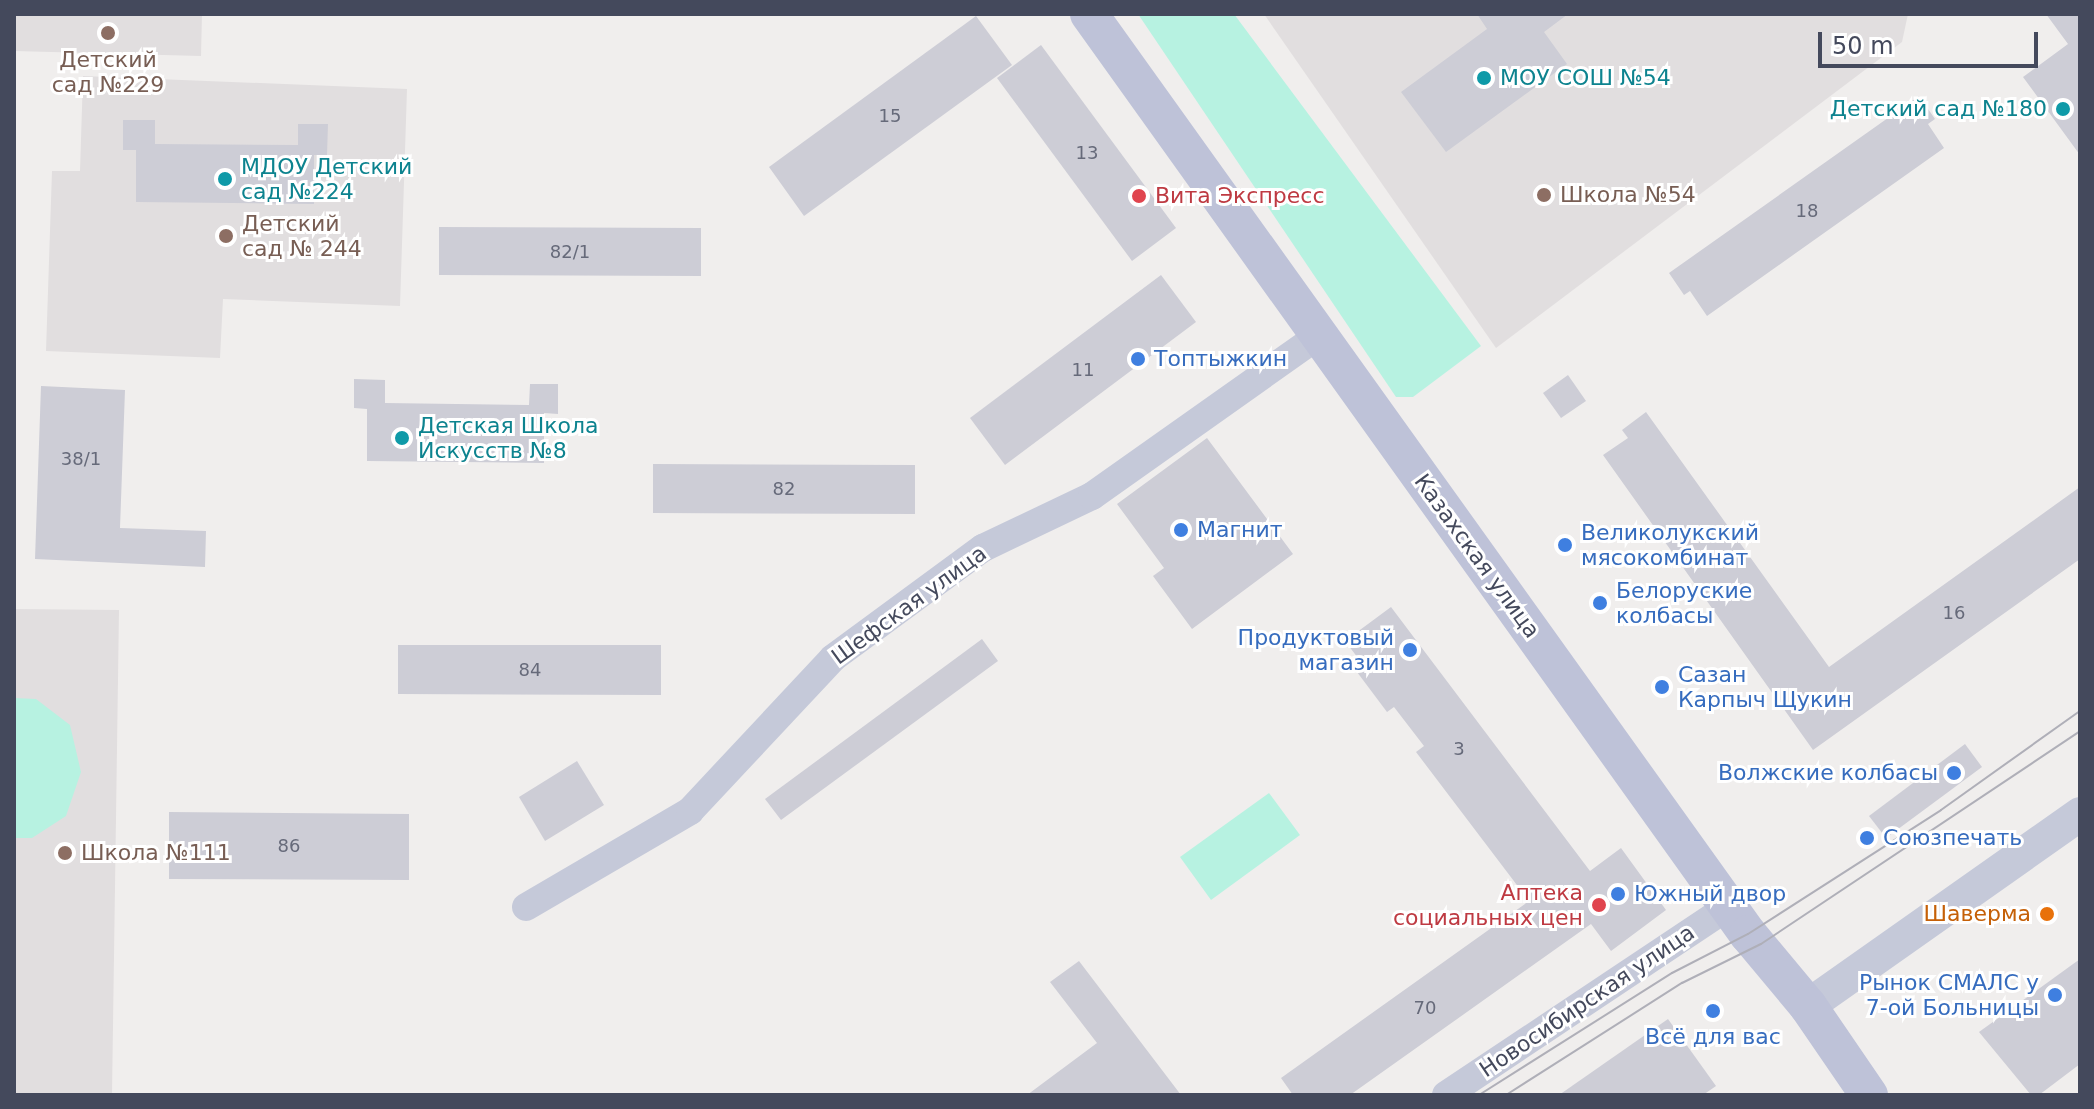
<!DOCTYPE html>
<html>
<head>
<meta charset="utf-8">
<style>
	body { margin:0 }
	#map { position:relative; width:2094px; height:1109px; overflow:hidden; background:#f0eeed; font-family:"DejaVu Sans",sans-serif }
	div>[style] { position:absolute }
	.education>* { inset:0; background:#e1dedf }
	.green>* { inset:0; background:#b7f2e1 }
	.building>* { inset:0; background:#cdcdd6 }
	.minor>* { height:28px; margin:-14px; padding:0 14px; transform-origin:14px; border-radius:14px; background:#c5c9d9 }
	.tertiary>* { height:34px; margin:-17px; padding:0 17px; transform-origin:17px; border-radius:17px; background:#c5c9d9 }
	.secondary>* { height:38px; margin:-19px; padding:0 19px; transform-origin:19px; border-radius:19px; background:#bec2d8 }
	.tram>* { height:2px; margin:-1px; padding:0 1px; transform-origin:1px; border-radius:1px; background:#afafb8 }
	.dots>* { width:22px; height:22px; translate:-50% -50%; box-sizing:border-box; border:4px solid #fff; border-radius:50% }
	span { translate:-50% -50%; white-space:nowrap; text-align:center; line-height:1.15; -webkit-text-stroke:6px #fff; paint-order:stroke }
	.number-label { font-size:18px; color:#666a7a }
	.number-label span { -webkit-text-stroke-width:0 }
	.education-label { font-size:22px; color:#785e54 }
	.left { translate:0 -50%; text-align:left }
	.culture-label { font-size:22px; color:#0d838f }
	.right { translate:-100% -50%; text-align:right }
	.health-label { font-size:22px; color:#be3a42 }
	.shop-label { font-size:22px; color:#366cbe }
	.street-label { font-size:22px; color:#44495c }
	.food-label { font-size:22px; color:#c56008 }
	.frame { position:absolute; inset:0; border:16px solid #44495c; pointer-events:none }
	.scale { position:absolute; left:1818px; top:32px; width:220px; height:36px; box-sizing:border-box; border:4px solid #44495c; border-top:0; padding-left:10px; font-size:24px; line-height:28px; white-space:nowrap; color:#44495c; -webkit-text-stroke:6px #fff; paint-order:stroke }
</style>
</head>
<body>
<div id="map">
	<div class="education">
		<i style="clip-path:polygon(14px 14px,202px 14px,201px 56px,14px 51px)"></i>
		<i style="clip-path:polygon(1264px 14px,1908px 14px,1902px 42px,1496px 348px)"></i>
		<i style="clip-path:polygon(83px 76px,407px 89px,400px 306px,223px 299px,220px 358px,46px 351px,52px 171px,80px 171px)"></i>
		<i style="clip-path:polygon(14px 609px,119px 610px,112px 1095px,14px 1095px)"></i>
	</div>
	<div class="green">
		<i style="clip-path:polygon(1138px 14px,1234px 14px,1481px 346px,1413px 397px,1396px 397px)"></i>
		<i style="clip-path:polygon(14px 698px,36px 699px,70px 725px,81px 772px,66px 816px,32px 838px,14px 838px)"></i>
		<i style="clip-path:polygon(1269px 793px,1300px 835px,1211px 900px,1180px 857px)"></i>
	</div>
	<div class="building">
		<i style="clip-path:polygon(1477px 14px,1568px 14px,1544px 32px,1567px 64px,1446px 152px,1401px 92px,1487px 29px)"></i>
		<i style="clip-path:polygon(2046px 14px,2080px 14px,2080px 155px,2023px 77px,2068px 44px)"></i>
		<i style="clip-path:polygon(976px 16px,1012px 65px,804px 216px,769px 167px)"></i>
		<i style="clip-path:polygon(1041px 45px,1176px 228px,1132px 261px,997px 78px)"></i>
		<i style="clip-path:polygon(1919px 96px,1935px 119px,1928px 124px,1944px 148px,1707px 316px,1690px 291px,1684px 295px,1669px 273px)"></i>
		<i style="clip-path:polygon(123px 120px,155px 120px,155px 144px,298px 145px,298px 124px,328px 124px,327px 155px,314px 155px,314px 204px,136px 202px,136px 150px,123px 150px)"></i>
		<i style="clip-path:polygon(439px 227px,701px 228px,701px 276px,439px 275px)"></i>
		<i style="clip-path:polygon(1161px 275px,1196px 322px,1005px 465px,970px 418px)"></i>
		<i style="clip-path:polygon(1568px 375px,1586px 401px,1561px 418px,1543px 393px)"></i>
		<i style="clip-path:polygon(354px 379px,385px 380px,385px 403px,529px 405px,530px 384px,558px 384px,558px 414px,544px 413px,544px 463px,367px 461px,367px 409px,354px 408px)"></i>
		<i style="clip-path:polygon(41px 386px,125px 390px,120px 528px,206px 531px,205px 567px,35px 559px)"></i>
		<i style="clip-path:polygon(1646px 412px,1829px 667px,2080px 487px,2080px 559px,1813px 750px,1603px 455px,1628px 438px,1622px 430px)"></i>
		<i style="clip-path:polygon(1207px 438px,1293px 554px,1192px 629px,1153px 576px,1164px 568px,1117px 504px)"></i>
		<i style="clip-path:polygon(653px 464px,915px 465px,915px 514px,653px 513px)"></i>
		<i style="clip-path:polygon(1391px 607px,1590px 871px,1621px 848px,1666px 910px,1611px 951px,1591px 924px,1350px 1095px,1293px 1095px,1281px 1078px,1529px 901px,1416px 752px,1424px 746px,1394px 707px,1387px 712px,1354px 668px,1361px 662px,1345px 641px)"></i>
		<i style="clip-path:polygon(982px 639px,998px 661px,781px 820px,765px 799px)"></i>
		<i style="clip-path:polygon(398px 645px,661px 645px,661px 695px,398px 694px)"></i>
		<i style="clip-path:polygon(1965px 744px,1982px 767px,1886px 838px,1869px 816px)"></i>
		<i style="clip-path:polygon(577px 761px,604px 805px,545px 841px,519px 797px)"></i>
		<i style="clip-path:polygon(169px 812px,409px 814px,409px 880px,169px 879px)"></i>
		<i style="clip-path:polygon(2080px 959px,2080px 1064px,2039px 1095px,2031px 1095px,1979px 1032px)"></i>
		<i style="clip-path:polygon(1079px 961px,1181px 1095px,1027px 1095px,1097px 1043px,1050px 982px)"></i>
		<i style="clip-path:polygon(1668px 1019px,1716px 1086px,1703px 1095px,1559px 1095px)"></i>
	</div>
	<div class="minor">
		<i style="left:526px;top:907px;width:190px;rotate:-30.3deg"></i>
		<i style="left:690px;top:811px;width:209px;rotate:-46.9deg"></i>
		<i style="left:833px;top:658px;width:186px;rotate:-36.3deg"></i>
		<i style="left:983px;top:548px;width:121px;rotate:-25.5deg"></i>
		<i style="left:1092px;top:496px;width:278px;rotate:-35.3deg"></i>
		<i style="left:1446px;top:1095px;width:339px;rotate:-33.7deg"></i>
	</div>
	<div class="tertiary">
		<i style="left:1808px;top:1006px;width:333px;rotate:-35.2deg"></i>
	</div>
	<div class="secondary">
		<i style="left:1089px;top:14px;width:1132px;rotate:54.39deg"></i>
		<i style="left:1748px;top:934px;width:94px;rotate:50.2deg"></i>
		<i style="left:1808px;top:1006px;width:108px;rotate:55.6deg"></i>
	</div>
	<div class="tram">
		<i style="left:1479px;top:1095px;width:228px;rotate:-32.3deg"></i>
		<i style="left:1672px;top:973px;width:85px;rotate:-27.2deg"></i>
		<i style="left:1748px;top:934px;width:229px;rotate:-32.7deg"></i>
		<i style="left:1941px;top:810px;width:171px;rotate:-35.5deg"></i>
		<i style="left:1506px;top:1095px;width:209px;rotate:-32.5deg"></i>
		<i style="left:1682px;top:983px;width:88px;rotate:-26.3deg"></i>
		<i style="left:1761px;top:944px;width:384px;rotate:-33.7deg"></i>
	</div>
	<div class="dots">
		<i style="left:108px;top:33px;background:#8d6e63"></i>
		<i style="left:1484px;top:78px;background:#0f9aa8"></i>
		<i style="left:2063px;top:109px;background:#0f9aa8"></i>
		<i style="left:225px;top:179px;background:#0f9aa8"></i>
		<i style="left:1544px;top:195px;background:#8d6e63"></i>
		<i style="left:1139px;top:196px;background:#e0444e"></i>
		<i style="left:226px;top:236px;background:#8d6e63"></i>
		<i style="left:1138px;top:359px;background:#3f7fe0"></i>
		<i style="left:402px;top:438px;background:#0f9aa8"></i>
		<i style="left:1181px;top:530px;background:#3f7fe0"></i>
		<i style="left:1565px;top:545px;background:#3f7fe0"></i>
		<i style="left:1600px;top:603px;background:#3f7fe0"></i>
		<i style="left:1410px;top:650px;background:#3f7fe0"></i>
		<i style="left:1662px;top:687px;background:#3f7fe0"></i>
		<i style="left:1954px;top:773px;background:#3f7fe0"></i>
		<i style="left:1867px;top:838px;background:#3f7fe0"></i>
		<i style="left:65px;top:853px;background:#8d6e63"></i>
		<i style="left:1618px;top:894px;background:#3f7fe0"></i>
		<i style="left:1599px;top:905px;background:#e0444e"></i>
		<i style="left:2047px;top:914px;background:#e8710a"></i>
		<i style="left:2055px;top:995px;background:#3f7fe0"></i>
		<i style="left:1713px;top:1011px;background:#3f7fe0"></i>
	</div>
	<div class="number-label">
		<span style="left:890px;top:116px">15</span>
		<span style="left:1087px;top:153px">13</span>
		<span style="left:1807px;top:211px">18</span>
		<span style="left:570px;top:252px">82/1</span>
		<span style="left:1083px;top:370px">11</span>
		<span style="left:81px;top:459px">38/1</span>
		<span style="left:784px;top:489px">82</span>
		<span style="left:1954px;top:613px">16</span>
		<span style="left:530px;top:670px">84</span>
		<span style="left:1459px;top:749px">3</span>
		<span style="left:289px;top:846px">86</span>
		<span style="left:1425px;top:1008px">70</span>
	</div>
	<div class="education-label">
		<span style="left:108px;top:72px">Детский<br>сад №229</span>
		<span class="left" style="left:1560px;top:195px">Школа №54</span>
		<span class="left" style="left:242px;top:236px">Детский<br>сад № 244</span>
		<span class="left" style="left:81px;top:853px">Школа №111</span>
	</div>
	<div class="culture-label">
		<span class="left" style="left:1500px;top:78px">МОУ СОШ №54</span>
		<span class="right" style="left:2047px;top:109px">Детский сад №180</span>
		<span class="left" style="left:241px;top:179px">МДОУ Детский<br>сад №224</span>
		<span class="left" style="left:418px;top:438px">Детская Школа<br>Искусств №8</span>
	</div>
	<div class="health-label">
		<span class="left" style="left:1155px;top:196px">Вита Экспресс</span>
		<span class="right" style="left:1583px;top:905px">Аптека<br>социальных цен</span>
	</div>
	<div class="shop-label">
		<span class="left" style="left:1154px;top:359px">Топтыжкин</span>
		<span class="left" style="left:1197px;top:530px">Магнит</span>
		<span class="left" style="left:1581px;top:545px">Великолукский<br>мясокомбинат</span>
		<span class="left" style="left:1616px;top:603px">Белоруские<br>колбасы</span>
		<span class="right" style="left:1394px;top:650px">Продуктовый<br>магазин</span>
		<span class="left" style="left:1678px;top:687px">Сазан<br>Карпыч Щукин</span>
		<span class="right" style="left:1938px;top:773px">Волжские колбасы</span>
		<span class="left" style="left:1883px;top:838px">Союзпечать</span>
		<span class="left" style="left:1634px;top:894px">Южный двор</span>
		<span class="right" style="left:2039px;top:995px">Рынок СМАЛС у<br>7-ой Больницы</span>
		<span style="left:1713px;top:1037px">Всё для вас</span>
	</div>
	<div class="street-label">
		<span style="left:1477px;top:556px;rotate:54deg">Казахская улица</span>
		<span style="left:909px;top:605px;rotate:-36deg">Шефская улица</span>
		<span style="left:1587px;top:1001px;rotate:-34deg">Новосибирская улица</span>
	</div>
	<div class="food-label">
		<span class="right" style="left:2031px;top:914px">Шаверма</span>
	</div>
	<div class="frame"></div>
	<div class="scale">50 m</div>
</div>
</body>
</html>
